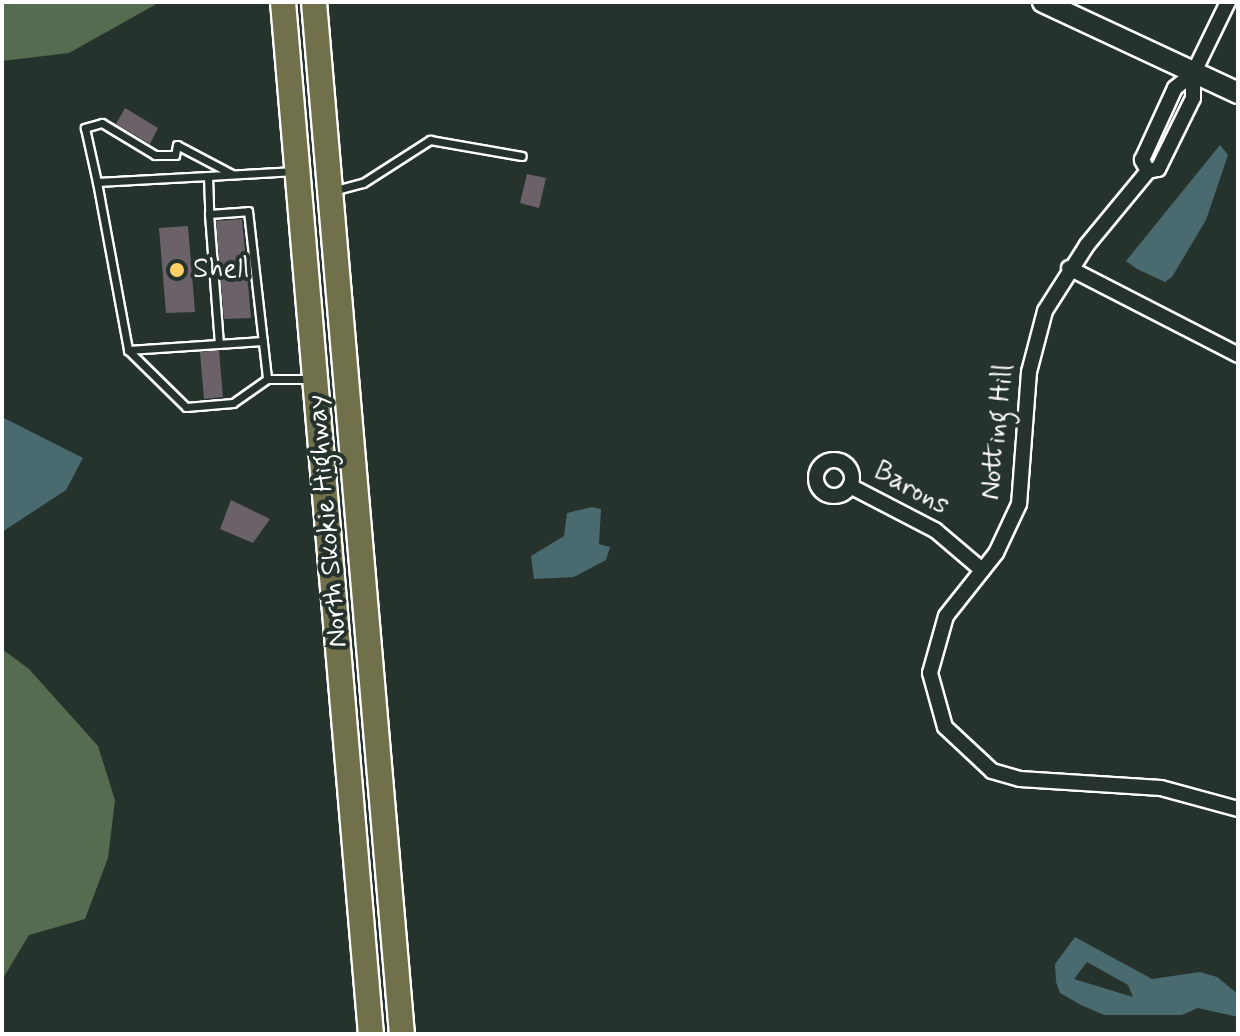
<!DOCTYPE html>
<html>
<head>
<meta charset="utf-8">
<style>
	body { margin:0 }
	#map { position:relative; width:1240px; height:1036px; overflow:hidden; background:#26332d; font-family:Mynerve,sans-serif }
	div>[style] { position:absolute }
	.green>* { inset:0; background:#556c51 }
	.water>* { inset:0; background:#496a6f }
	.building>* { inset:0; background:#6a6268 }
	.roads { filter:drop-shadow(2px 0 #fff) drop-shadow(-2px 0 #fff) drop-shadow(0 2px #fff) drop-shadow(0 -2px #fff) }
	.lane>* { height:7px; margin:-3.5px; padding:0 3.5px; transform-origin:3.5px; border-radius:3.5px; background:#26332d }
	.street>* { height:14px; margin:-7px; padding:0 7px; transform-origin:7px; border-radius:7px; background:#26332d }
	.street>.ring { margin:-7px; padding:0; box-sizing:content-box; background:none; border:14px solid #26332d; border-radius:50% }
	.secondary>* { height:20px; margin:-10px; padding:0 10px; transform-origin:10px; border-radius:10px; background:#26332d }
	.highway>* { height:24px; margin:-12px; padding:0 12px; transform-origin:12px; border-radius:12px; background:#70704a }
	.dots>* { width:22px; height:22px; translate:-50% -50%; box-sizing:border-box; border:4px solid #26332d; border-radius:50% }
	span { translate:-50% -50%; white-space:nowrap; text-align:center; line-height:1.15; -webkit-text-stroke:8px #26332d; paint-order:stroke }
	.poi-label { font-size:28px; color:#fff }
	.left { translate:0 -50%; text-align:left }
	.street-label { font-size:28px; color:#fff }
	.frame { position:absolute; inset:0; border:4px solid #fff; pointer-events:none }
</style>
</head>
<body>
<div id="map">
	<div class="green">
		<i style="clip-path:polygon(2px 2px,160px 2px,69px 53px,2px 61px)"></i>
		<i style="clip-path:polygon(2px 649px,29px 669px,98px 746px,115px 800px,108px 858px,85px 919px,29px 935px,2px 980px)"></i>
	</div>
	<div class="water">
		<i style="clip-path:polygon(1220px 145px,1228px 155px,1206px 220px,1172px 277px,1165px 282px,1137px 269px,1126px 261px)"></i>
		<i style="clip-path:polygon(2px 417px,83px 458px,66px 490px,2px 532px)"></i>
		<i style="clip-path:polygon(592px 507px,601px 509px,599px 544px,610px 547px,606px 560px,574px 577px,534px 579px,531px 556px,564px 536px,567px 513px)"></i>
		<i style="clip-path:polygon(evenodd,1075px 937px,1152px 979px,1200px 972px,1217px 977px,1238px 994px,1238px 1017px,1198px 1008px,1182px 1015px,1104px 1015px,1081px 1005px,1060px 993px,1056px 982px,1055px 964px,1075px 937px,1087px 962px,1128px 985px,1133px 997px,1074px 979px,1087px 962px)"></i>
	</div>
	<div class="building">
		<i style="clip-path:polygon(125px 108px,158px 128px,150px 144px,116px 124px)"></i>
		<i style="clip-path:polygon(527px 174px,546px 178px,539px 208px,520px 203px)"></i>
		<i style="clip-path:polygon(242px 219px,251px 318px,224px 319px,216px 221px)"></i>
		<i style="clip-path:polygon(188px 226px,195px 312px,166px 313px,159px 228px)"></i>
		<i style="clip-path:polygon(219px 350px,223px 397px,204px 399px,200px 352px)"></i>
		<i style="clip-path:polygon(231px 500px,270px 519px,253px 543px,220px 529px)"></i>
	</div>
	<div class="roads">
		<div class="lane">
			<i style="left:232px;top:174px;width:62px;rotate:-152.2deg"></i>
			<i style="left:177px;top:145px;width:10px;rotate:101deg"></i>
			<i style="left:175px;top:155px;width:20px;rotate:180deg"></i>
			<i style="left:155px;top:155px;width:62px;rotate:-148.9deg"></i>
			<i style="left:102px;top:123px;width:18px;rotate:164deg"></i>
			<i style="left:85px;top:128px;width:55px;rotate:77.5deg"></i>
			<i style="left:97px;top:182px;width:111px;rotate:-3.1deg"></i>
			<i style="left:208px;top:176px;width:87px;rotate:-3.3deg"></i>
			<i style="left:208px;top:176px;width:38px;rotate:88deg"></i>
			<i style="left:209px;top:214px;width:39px;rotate:-4deg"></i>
			<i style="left:248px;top:211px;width:169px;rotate:83.5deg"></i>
			<i style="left:267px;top:379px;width:46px"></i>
			<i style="left:97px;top:182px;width:171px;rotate:79.5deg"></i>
			<i style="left:128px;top:350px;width:81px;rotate:44.5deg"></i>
			<i style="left:186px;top:407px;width:47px;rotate:-4.9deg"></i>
			<i style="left:233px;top:403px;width:42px;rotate:-35.2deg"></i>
			<i style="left:336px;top:190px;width:28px;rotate:-15deg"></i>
			<i style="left:363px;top:183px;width:80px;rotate:-32.7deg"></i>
			<i style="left:430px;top:140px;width:93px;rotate:9.9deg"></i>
			<i style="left:209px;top:214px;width:130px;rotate:85.6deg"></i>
			<i style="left:128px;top:350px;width:135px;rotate:-3.8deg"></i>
		</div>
		<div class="street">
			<i style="left:1193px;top:74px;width:24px;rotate:90deg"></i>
			<i style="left:1193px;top:98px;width:79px;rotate:116.2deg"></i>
			<i style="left:1158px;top:169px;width:10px;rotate:169deg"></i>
			<i style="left:1148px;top:171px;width:96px;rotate:129.5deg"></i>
			<i style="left:1087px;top:245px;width:78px;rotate:122.5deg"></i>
			<i style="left:1045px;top:311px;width:63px;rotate:104.7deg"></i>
			<i style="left:1029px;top:372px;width:132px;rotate:94.3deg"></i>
			<i style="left:1019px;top:504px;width:54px;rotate:115.1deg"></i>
			<i style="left:996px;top:553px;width:80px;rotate:128.4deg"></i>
			<i style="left:946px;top:616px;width:59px;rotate:105.7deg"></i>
			<i style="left:930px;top:673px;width:56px;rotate:74.5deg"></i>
			<i style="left:945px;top:727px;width:64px;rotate:43.1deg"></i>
			<i style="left:992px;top:771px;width:29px;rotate:16deg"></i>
			<i style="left:1020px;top:779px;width:141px;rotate:3.7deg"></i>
			<i style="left:1161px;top:788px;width:80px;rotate:15.3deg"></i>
			<i style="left:1148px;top:171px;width:13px;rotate:-119deg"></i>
			<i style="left:1142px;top:160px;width:79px;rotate:-65.4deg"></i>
			<i style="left:1175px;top:88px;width:23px;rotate:-38deg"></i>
			<i style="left:1193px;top:74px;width:80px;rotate:-64.1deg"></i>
			<i style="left:1069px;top:268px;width:190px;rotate:27.2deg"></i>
			<i class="ring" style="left:816px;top:460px;width:22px;height:22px"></i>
			<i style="left:850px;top:486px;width:96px;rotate:27.4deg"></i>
			<i style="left:935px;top:530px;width:62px;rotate:40.4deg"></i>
		</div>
		<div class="secondary">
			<i style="left:1043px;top:2px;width:215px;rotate:25deg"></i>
		</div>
		<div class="highway">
			<i style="left:283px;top:2px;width:1036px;rotate:85.13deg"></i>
			<i style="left:314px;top:2px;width:1036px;rotate:85.13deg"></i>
		</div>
	</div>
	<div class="dots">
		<i style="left:177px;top:270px;background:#ffd166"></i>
	</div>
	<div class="poi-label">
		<span class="left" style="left:193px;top:270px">Shell</span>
	</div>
	<div class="street-label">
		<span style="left:998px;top:432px;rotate:-84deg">Notting Hill</span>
		<span style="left:911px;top:489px;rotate:29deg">Barons</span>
		<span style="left:328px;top:521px;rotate:-95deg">North Skokie Highway</span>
	</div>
	<div class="frame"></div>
</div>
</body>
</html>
